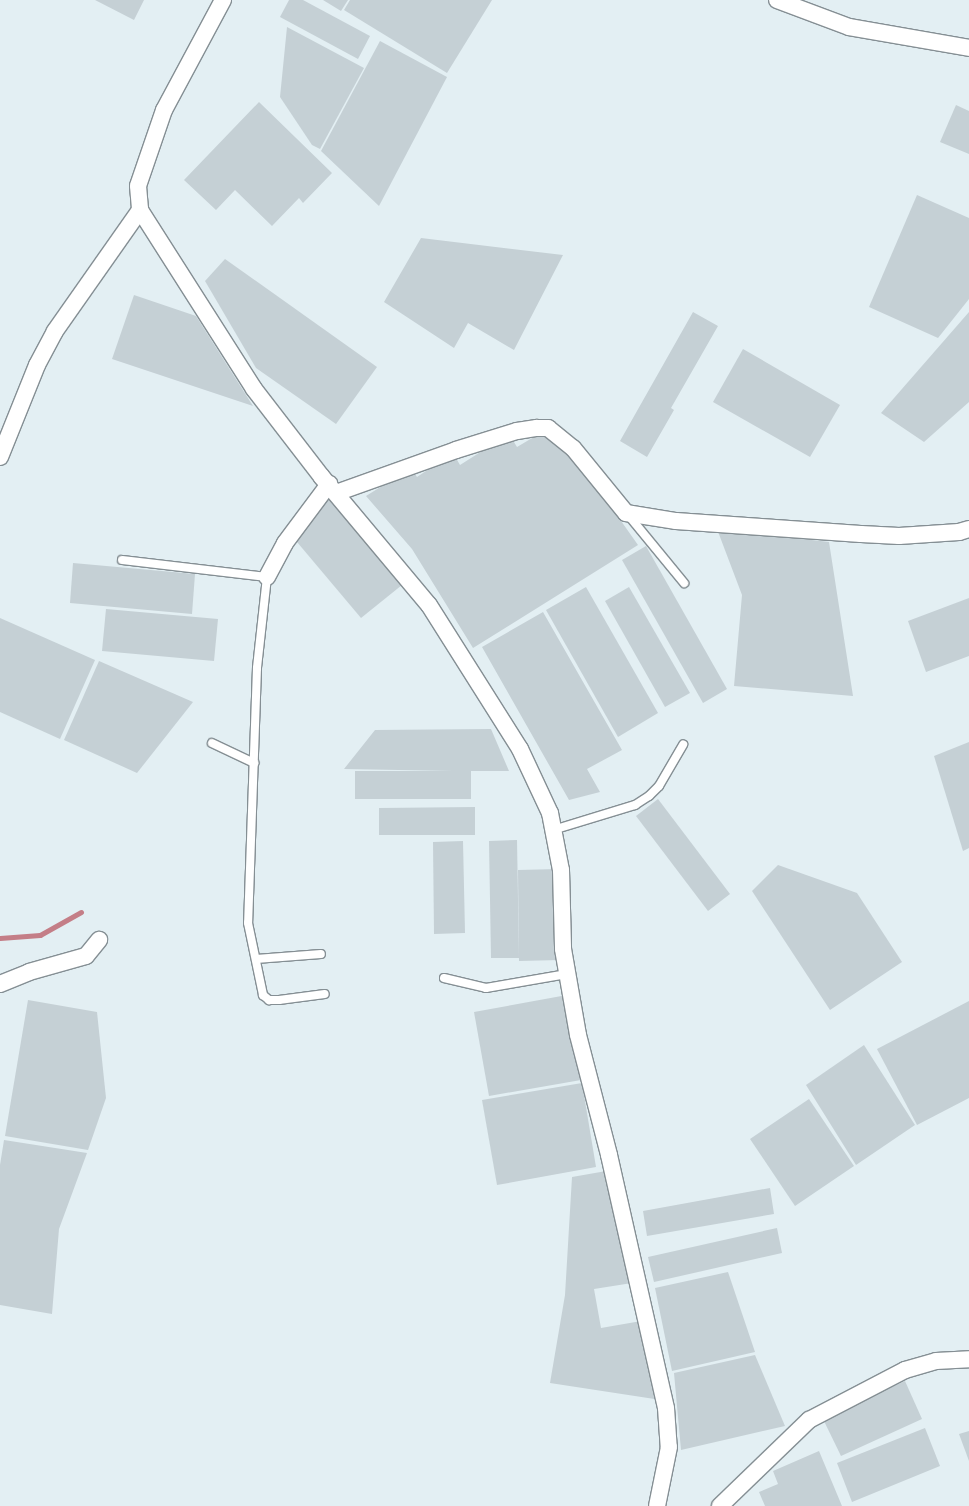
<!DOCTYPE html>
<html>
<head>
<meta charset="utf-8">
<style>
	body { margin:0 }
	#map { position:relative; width:969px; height:1506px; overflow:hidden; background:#e3eff3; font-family:"PT Sans",sans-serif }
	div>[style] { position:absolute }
	.stream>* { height:5px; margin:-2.5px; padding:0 2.5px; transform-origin:2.5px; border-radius:2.5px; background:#c47e87 }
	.building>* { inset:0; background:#c5d0d5 }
	.roads { filter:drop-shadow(1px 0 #858f94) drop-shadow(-1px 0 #858f94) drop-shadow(0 1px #858f94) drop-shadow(0 -1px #858f94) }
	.service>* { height:8px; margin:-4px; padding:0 4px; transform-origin:4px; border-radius:4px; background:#fff }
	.minor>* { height:16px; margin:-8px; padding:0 8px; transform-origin:8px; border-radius:8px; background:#fff }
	span { translate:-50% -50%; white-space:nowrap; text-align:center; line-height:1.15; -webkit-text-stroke:4.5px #e3eff3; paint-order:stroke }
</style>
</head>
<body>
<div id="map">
	<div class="stream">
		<i style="left:0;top:938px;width:40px;rotate:-4.3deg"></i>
		<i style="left:40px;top:935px;width:47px;rotate:-29.3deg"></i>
	</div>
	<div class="building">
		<i style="clip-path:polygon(95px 0,144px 0,134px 20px)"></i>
		<i style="clip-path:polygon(289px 0,303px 0,370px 36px,358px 59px,280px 17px)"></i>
		<i style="clip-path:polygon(323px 0,348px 0,341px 11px)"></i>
		<i style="clip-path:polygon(350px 0,492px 0,447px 73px,344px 10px)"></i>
		<i style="clip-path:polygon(287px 27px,364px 68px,320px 149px,312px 145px,280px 97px)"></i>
		<i style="clip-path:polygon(380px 41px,447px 77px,379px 206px,321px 151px)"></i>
		<i style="clip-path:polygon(259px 102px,332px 173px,303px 203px,299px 198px,272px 226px,235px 190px,216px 210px,184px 180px)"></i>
		<i style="clip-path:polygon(956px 105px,969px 111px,969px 154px,940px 142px)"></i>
		<i style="clip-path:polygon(917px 195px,969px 218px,969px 299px,938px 338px,869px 307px)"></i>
		<i style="clip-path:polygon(421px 238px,563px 255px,514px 350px,468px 323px,454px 348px,384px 302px)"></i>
		<i style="clip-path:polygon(225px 259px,377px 367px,336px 424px,256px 368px,205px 281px)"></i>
		<i style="clip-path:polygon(134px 295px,196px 316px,253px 406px,112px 359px)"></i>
		<i style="clip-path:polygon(693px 312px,718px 326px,671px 408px,674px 410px,647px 457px,620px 441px)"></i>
		<i style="clip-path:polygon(969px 312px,969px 402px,924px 442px,881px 413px)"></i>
		<i style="clip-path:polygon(743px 349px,840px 405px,810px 457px,713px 402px)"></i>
		<i style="clip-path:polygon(544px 431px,571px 450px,638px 545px,473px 648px,412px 549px,366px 496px,411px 468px,417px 477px,453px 453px,460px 465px,509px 434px,517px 447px)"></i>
		<i style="clip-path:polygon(329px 496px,402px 585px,361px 618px,297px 542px)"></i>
		<i style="clip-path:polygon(717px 529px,829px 542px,853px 696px,734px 686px,742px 595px)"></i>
		<i style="clip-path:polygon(646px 546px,727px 689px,703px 703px,622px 560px)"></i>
		<i style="clip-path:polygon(73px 563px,195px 574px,192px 614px,70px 603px)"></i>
		<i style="clip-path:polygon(586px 587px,658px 713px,618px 737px,546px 610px)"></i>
		<i style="clip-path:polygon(629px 587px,690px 693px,665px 707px,605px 601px)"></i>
		<i style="clip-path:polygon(969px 598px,969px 656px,926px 672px,908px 621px)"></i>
		<i style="clip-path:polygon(106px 609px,218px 619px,214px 661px,102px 651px)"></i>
		<i style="clip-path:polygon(543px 612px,622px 750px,587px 769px,600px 792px,569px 800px,482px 647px)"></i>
		<i style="clip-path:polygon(0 618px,95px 660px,60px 739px,0 712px)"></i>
		<i style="clip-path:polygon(99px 661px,193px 702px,137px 773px,64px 740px)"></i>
		<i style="clip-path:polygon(491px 729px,509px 771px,471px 771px,471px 799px,355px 799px,355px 771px,453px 771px,344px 769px,375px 730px)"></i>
		<i style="clip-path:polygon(969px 742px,969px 848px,963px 851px,934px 756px)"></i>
		<i style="clip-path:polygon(658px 799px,730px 894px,708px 911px,636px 816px)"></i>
		<i style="clip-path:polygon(475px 807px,475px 835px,379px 835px,379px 808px)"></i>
		<i style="clip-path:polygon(517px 840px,519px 958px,491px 958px,489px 841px)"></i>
		<i style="clip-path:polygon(463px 841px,465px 933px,434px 934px,433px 842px)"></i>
		<i style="clip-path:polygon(778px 865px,857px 893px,902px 962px,830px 1010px,752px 891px)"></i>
		<i style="clip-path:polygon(559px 869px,560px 960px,519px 961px,518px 870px)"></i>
		<i style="clip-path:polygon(567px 995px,581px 1080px,489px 1096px,474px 1012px)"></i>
		<i style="clip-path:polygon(28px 1000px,97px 1012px,106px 1098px,88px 1150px,5px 1136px)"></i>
		<i style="clip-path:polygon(969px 1001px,969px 1098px,917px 1125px,877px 1049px)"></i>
		<i style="clip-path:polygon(864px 1045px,915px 1125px,856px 1165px,806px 1085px)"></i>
		<i style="clip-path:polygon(582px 1083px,596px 1167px,497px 1185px,482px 1100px)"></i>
		<i style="clip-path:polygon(809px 1099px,854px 1166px,795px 1206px,750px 1139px)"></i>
		<i style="clip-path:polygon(4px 1140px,87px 1153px,59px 1229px,52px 1314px,0 1305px,0 1165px)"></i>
		<i style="clip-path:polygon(612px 1170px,632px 1283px,594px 1289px,601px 1328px,647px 1320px,661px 1400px,550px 1383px,565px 1295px,572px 1177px)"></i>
		<i style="clip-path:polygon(770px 1188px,774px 1214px,647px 1236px,643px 1211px)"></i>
		<i style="clip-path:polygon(777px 1228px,782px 1253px,654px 1282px,648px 1257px)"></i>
		<i style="clip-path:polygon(728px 1272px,755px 1352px,672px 1371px,655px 1288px)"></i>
		<i style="clip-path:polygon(755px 1355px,785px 1426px,681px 1450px,674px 1373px)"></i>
		<i style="clip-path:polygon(905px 1381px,922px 1419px,841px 1456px,823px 1419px)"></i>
		<i style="clip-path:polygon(925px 1428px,940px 1466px,852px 1502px,837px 1463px)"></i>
		<i style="clip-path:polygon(969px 1431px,969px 1461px,959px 1434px)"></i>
		<i style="clip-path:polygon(819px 1451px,842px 1506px,765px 1506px,759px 1492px,778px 1484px,773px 1471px)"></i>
	</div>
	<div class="roads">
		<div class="service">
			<i style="left:629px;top:516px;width:87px;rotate:50.6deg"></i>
			<i style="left:122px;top:560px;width:146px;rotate:6.7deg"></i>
			<i style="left:267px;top:577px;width:92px;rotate:96.3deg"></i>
			<i style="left:257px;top:668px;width:255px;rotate:92deg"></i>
			<i style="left:248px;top:923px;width:74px;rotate:78.2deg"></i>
			<i style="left:263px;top:995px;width:8px;rotate:40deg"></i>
			<i style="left:269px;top:1000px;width:10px"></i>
			<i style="left:279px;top:1000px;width:46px;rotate:-7.4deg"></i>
			<i style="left:212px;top:743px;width:47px;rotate:25.5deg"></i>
			<i style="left:553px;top:830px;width:86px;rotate:-17deg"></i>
			<i style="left:635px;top:805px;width:17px;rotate:-33deg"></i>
			<i style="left:649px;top:796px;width:14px;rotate:-45deg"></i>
			<i style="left:659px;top:786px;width:48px;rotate:-59.7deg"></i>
			<i style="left:256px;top:959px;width:65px;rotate:-4.4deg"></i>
			<i style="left:444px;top:978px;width:43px;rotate:13.4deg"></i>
			<i style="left:486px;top:988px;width:82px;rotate:-9.8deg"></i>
		</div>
		<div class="minor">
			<i style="left:223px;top:0;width:125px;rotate:118.2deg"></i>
			<i style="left:164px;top:110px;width:80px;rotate:108.9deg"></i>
			<i style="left:138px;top:186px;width:24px;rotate:85deg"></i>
			<i style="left:140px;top:210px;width:212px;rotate:57.5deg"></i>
			<i style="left:254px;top:389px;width:110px;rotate:52.4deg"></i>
			<i style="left:321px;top:476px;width:168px;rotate:50.1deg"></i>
			<i style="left:429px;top:605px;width:170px;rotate:57.7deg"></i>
			<i style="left:520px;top:749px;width:71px;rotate:64.9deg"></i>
			<i style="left:550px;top:813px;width:58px;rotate:79.1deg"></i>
			<i style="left:561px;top:870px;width:79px;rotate:88.5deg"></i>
			<i style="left:563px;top:949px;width:87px;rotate:80.1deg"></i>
			<i style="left:578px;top:1035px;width:124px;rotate:75.5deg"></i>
			<i style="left:609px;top:1155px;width:259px;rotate:77.3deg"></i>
			<i style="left:666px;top:1408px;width:39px;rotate:86deg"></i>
			<i style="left:669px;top:1447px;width:60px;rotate:101.5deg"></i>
			<i style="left:777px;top:0;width:77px;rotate:20.6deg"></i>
			<i style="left:849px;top:27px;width:122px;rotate:9.9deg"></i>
			<i style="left:0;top:457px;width:99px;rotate:-68.1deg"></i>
			<i style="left:37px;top:365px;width:38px;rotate:-62deg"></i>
			<i style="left:55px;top:331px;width:148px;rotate:-54.9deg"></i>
			<i style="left:336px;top:493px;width:127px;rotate:-19.7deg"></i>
			<i style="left:456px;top:450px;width:64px;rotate:-17.3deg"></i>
			<i style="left:517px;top:431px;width:20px;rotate:-9deg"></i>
			<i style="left:537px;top:428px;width:11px"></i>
			<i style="left:548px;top:428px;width:32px;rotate:39deg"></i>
			<i style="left:573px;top:448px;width:84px;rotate:50.8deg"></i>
			<i style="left:626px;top:513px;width:51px;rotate:9.1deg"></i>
			<i style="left:676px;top:521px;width:185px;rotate:4deg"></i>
			<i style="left:861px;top:534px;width:38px;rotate:3deg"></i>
			<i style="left:899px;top:536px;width:60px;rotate:-3.8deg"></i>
			<i style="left:959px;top:532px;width:10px;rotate:-17deg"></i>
			<i style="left:267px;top:577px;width:38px;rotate:-62deg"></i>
			<i style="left:285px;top:543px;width:74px;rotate:-53.3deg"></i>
			<i style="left:0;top:984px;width:31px;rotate:-22deg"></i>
			<i style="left:29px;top:972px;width:59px;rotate:-15.7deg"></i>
			<i style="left:86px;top:956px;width:21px;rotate:-51deg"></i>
			<i style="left:720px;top:1506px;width:124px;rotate:-44deg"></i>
			<i style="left:809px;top:1420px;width:108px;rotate:-27.5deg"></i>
			<i style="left:905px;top:1370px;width:32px;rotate:-16deg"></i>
			<i style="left:936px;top:1361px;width:33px;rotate:-3deg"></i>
		</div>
	</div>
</div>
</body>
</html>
